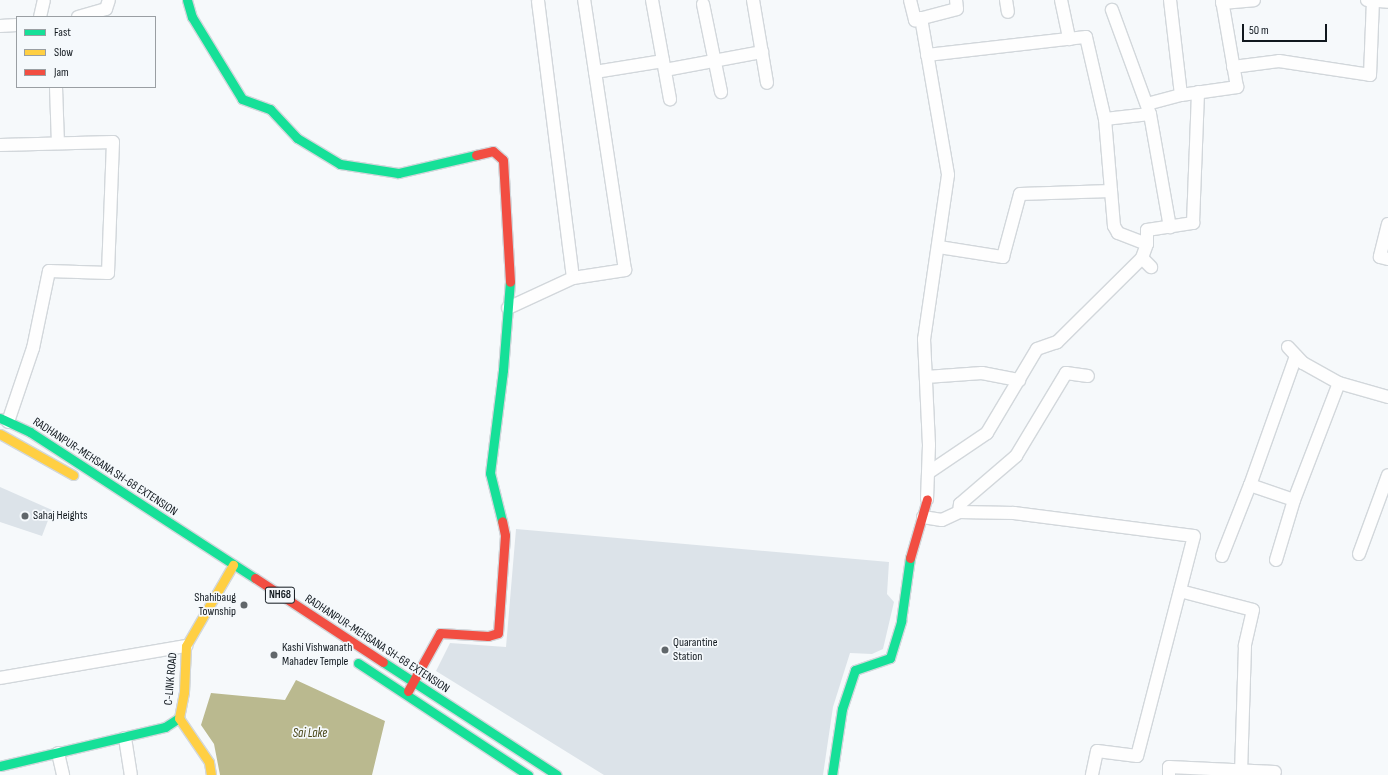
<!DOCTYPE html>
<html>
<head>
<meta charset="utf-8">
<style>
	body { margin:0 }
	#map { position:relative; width:1388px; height:775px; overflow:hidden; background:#f6f9fb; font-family:"Sofia Sans Condensed",sans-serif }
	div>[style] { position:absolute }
	.water>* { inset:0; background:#bab98f }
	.building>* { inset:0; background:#dce3e9 }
	.roads { filter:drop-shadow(1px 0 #d2d7db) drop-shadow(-1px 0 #d2d7db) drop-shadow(0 1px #d2d7db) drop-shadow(0 -1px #d2d7db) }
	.street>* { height:12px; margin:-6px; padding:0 6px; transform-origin:6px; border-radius:6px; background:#fefefe }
	.fast>* { height:9px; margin:-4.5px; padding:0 4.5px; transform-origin:4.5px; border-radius:4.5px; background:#16e098 }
	.slow>* { height:9px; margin:-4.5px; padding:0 4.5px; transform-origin:4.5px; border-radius:4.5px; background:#ffcf43 }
	.jam>* { height:9px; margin:-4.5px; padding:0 4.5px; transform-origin:4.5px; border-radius:4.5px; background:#f24e42 }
	.dots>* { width:11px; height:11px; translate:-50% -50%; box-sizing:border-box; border:2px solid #f5f9fc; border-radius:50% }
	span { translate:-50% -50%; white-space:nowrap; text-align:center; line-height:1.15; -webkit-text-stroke:3.5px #f5f9fc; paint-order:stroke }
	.shield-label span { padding:1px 3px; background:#f5f9fc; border:1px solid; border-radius:3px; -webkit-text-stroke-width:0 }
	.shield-label { font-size:11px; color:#11181e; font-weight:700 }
	.street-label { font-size:12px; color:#11181e }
	.poi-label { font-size:12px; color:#11181e }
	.left { translate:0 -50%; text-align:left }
	.right { translate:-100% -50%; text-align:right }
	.water-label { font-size:13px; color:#4a4718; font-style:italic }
	.legend { position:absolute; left:16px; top:16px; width:140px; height:72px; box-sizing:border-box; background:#f5f9fc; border:1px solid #9a9fa3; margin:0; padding:5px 7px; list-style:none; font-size:12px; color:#11181e }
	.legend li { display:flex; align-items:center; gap:8px; height:20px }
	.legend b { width:20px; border:1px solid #9a9fa3 }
	.scale { position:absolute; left:1242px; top:24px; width:85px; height:18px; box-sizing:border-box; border:2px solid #11181e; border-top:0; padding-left:5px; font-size:12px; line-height:14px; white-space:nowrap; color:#11181e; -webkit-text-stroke:3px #f5f9fc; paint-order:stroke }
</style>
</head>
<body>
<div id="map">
	<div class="water">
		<i style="clip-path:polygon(296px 680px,385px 721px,372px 775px,220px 775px,214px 744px,201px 725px,211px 693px,285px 700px)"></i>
	</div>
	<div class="building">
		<i style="clip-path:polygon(0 487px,52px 510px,42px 536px,0 522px)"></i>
		<i style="clip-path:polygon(516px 529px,889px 562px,887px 594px,894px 602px,883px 649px,872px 654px,850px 653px,833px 707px,823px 775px,604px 775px,436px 671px,450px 643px,506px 647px)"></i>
	</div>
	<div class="roads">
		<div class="street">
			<i style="left:652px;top:0;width:101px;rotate:79.7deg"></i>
			<i style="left:753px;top:0;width:84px;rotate:80.4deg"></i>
			<i style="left:910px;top:0;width:21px;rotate:76deg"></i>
			<i style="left:915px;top:20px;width:43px;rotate:-14.7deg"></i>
			<i style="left:957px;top:9px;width:9px;rotate:-96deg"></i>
			<i style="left:1006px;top:0;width:12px;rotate:81deg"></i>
			<i style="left:1061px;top:0;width:40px;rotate:78deg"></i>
			<i style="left:1367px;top:0;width:21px;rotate:5deg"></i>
			<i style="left:538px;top:1px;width:279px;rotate:82.8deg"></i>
			<i style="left:573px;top:278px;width:53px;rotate:-8.7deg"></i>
			<i style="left:625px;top:270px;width:273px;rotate:-98.6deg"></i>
			<i style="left:1222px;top:3px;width:32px;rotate:-5deg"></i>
			<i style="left:703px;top:4px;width:90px;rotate:78.4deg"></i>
			<i style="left:40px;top:17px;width:17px;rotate:-77deg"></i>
			<i style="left:78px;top:17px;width:29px;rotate:-16deg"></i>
			<i style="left:106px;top:9px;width:9px;rotate:-72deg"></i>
			<i style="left:921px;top:18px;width:159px;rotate:80.2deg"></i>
			<i style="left:948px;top:175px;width:166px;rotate:98.3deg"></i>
			<i style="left:924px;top:339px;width:106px;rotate:87.3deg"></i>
			<i style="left:929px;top:445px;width:54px;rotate:92.1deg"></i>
			<i style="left:0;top:26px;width:17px;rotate:-3deg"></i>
			<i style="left:927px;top:55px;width:160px;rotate:-6.5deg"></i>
			<i style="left:1086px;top:37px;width:84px;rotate:77deg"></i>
			<i style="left:1105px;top:119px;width:107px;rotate:85.2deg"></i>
			<i style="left:1114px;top:226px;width:8px;rotate:60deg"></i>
			<i style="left:1118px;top:233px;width:31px;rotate:21deg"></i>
			<i style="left:1147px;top:244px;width:15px;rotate:110deg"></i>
			<i style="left:1142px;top:258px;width:120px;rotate:135.3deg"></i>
			<i style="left:1057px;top:342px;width:21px;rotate:161deg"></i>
			<i style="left:1037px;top:349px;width:98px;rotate:120.8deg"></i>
			<i style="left:987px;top:433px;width:71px;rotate:145.9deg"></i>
			<i style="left:1233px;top:67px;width:46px;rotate:-7.4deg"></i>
			<i style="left:1279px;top:61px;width:92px;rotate:8.7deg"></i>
			<i style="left:1370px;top:75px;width:75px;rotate:-87.7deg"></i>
			<i style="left:665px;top:70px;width:99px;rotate:-10.5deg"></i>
			<i style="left:595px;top:72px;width:69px;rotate:-9.2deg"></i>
			<i style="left:56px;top:87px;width:56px;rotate:88deg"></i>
			<i style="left:1181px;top:95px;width:57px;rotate:-8.1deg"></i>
			<i style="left:1237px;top:87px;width:88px;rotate:-99.8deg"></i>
			<i style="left:1147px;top:104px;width:35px;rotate:-15deg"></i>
			<i style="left:1181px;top:95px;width:96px;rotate:-96.6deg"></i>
			<i style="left:1150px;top:114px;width:115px;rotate:80deg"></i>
			<i style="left:1105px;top:119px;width:45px;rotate:-6.3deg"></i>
			<i style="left:1150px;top:114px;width:111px;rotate:-110.1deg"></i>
			<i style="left:0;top:145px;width:113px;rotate:-1.5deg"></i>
			<i style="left:113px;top:142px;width:131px;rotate:92.2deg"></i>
			<i style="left:108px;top:273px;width:59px;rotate:-178.1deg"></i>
			<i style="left:49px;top:271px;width:79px;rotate:101.7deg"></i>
			<i style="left:33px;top:348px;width:78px;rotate:108.7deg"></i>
			<i style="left:1388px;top:224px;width:34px;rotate:104deg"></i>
			<i style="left:1380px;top:257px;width:8px;rotate:14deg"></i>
			<i style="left:1147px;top:244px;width:14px;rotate:-90deg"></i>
			<i style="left:1147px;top:230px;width:47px;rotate:-8.7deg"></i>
			<i style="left:1193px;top:223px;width:131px;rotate:-87.8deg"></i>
			<i style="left:939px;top:247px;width:65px;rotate:8.9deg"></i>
			<i style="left:1003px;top:257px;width:65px;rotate:-74.9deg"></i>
			<i style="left:1020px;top:194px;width:91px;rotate:-1.9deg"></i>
			<i style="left:1142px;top:258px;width:13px;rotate:45deg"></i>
			<i style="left:508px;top:308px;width:72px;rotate:-24.8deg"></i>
			<i style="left:1288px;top:347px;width:22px;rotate:47deg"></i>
			<i style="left:1303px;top:363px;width:41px;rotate:29.1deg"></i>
			<i style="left:1339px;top:383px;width:51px;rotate:15.9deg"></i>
			<i style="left:1296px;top:356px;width:137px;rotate:109.6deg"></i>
			<i style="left:1250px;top:485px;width:46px;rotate:18.8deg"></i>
			<i style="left:1294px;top:500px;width:125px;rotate:-69deg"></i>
			<i style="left:926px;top:377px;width:56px;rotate:-4.1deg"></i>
			<i style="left:982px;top:373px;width:38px;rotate:11deg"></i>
			<i style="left:959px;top:512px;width:8px;rotate:-83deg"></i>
			<i style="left:960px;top:504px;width:74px;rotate:-40.6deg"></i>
			<i style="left:1016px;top:456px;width:97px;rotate:-58.9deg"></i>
			<i style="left:1066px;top:373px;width:22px;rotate:8deg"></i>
			<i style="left:923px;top:517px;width:19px;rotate:9deg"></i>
			<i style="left:942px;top:520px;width:19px;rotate:-25deg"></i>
			<i style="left:959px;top:512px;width:55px;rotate:1deg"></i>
			<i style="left:1014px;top:513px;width:181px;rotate:7.3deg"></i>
			<i style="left:1194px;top:536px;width:227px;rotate:104.5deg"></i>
			<i style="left:1137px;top:756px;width:40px;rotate:-172.9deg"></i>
			<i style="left:1097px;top:751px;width:25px;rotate:102deg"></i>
			<i style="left:1359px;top:554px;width:84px;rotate:-69.8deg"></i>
			<i style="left:1222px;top:556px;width:76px;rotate:-68.5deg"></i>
			<i style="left:1276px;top:560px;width:63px;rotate:-73.3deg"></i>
			<i style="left:1180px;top:591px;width:75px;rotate:14.6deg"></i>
			<i style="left:1253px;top:610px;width:37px;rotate:103deg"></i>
			<i style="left:1245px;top:646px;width:129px;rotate:91.8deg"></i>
			<i style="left:0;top:678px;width:189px;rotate:-9.8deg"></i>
			<i style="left:125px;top:738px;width:37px;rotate:81deg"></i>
			<i style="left:58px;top:753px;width:23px;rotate:77deg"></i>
			<i style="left:1169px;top:775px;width:8px;rotate:-90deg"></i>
			<i style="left:1169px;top:767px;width:106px;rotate:2.7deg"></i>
		</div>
		<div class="fast">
			<i style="left:187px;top:0;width:18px;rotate:74deg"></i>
			<i style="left:192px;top:17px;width:96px;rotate:58.6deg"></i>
			<i style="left:242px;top:99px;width:30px;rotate:20deg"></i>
			<i style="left:270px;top:109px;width:40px;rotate:47deg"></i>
			<i style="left:297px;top:138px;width:50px;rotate:31.2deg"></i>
			<i style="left:340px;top:164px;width:59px;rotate:8.8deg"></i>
			<i style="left:398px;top:173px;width:80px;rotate:-13deg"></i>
			<i style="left:0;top:418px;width:33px;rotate:25deg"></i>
			<i style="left:30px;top:432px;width:268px;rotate:33deg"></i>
			<i style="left:502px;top:521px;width:49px;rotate:-104deg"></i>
			<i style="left:490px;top:473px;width:104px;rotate:-82.8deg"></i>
			<i style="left:503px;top:370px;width:88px;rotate:-85.5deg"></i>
			<i style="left:383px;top:662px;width:207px;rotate:33deg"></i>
			<i style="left:358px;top:663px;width:204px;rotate:33.4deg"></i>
			<i style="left:0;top:766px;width:170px;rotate:-13.3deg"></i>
			<i style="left:165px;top:727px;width:17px;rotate:-33deg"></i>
			<i style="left:832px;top:775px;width:67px;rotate:-81.4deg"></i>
			<i style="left:842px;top:709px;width:41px;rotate:-71.6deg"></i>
			<i style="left:855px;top:670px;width:37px;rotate:-19deg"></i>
			<i style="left:890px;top:658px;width:39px;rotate:-73deg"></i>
			<i style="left:901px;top:621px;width:64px;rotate:-81.9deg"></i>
		</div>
		<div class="slow">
			<i style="left:0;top:434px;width:84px;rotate:29.3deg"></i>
			<i style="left:211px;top:775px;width:13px;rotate:-99deg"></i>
			<i style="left:209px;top:762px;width:53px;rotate:-124.3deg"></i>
			<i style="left:179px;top:718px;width:26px;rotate:-79deg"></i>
			<i style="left:184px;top:692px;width:46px;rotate:-87.5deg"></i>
			<i style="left:186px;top:646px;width:94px;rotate:-59.9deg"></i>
		</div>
		<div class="jam">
			<i style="left:476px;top:155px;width:17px;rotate:-13deg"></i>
			<i style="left:493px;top:151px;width:13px;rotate:42deg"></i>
			<i style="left:503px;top:160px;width:122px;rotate:86.7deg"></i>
			<i style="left:910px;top:558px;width:61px;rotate:-73.9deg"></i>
			<i style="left:255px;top:578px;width:153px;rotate:33.3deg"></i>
			<i style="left:408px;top:691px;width:66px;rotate:-61.1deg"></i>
			<i style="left:440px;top:633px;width:48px;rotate:3.6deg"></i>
			<i style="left:488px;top:636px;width:10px;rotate:-17deg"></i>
			<i style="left:498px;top:633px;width:98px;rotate:-85.9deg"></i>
			<i style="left:505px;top:535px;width:14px;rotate:-102deg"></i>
		</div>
	</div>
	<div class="dots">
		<i style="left:25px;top:516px;background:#61676b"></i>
		<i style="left:244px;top:605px;background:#61676b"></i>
		<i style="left:665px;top:650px;background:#61676b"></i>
		<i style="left:274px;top:655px;background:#61676b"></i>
	</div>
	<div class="shield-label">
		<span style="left:280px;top:595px">NH68</span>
	</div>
	<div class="street-label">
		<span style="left:105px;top:467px;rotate:33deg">RADHANPUR-MEHSANA SH-68 EXTENSION</span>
		<span style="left:377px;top:644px;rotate:33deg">RADHANPUR-MEHSANA SH-68 EXTENSION</span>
		<span style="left:171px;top:679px;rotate:-85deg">C-LINK ROAD</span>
	</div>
	<div class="poi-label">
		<span class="left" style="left:33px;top:516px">Sahaj Heights</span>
		<span class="right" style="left:236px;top:605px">Shahibaug<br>Township</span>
		<span class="left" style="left:673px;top:650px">Quarantine<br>Station</span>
		<span class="left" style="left:282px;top:655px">Kashi Vishwanath<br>Mahadev Temple</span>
	</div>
	<div class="water-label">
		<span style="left:310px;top:733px">Sai Lake</span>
	</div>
	<ul class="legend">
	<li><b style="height:5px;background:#16e098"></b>Fast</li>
	<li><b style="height:5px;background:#ffcf43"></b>Slow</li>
	<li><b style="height:5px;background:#f24e42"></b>Jam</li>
	</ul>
	<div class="scale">50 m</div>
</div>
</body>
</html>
